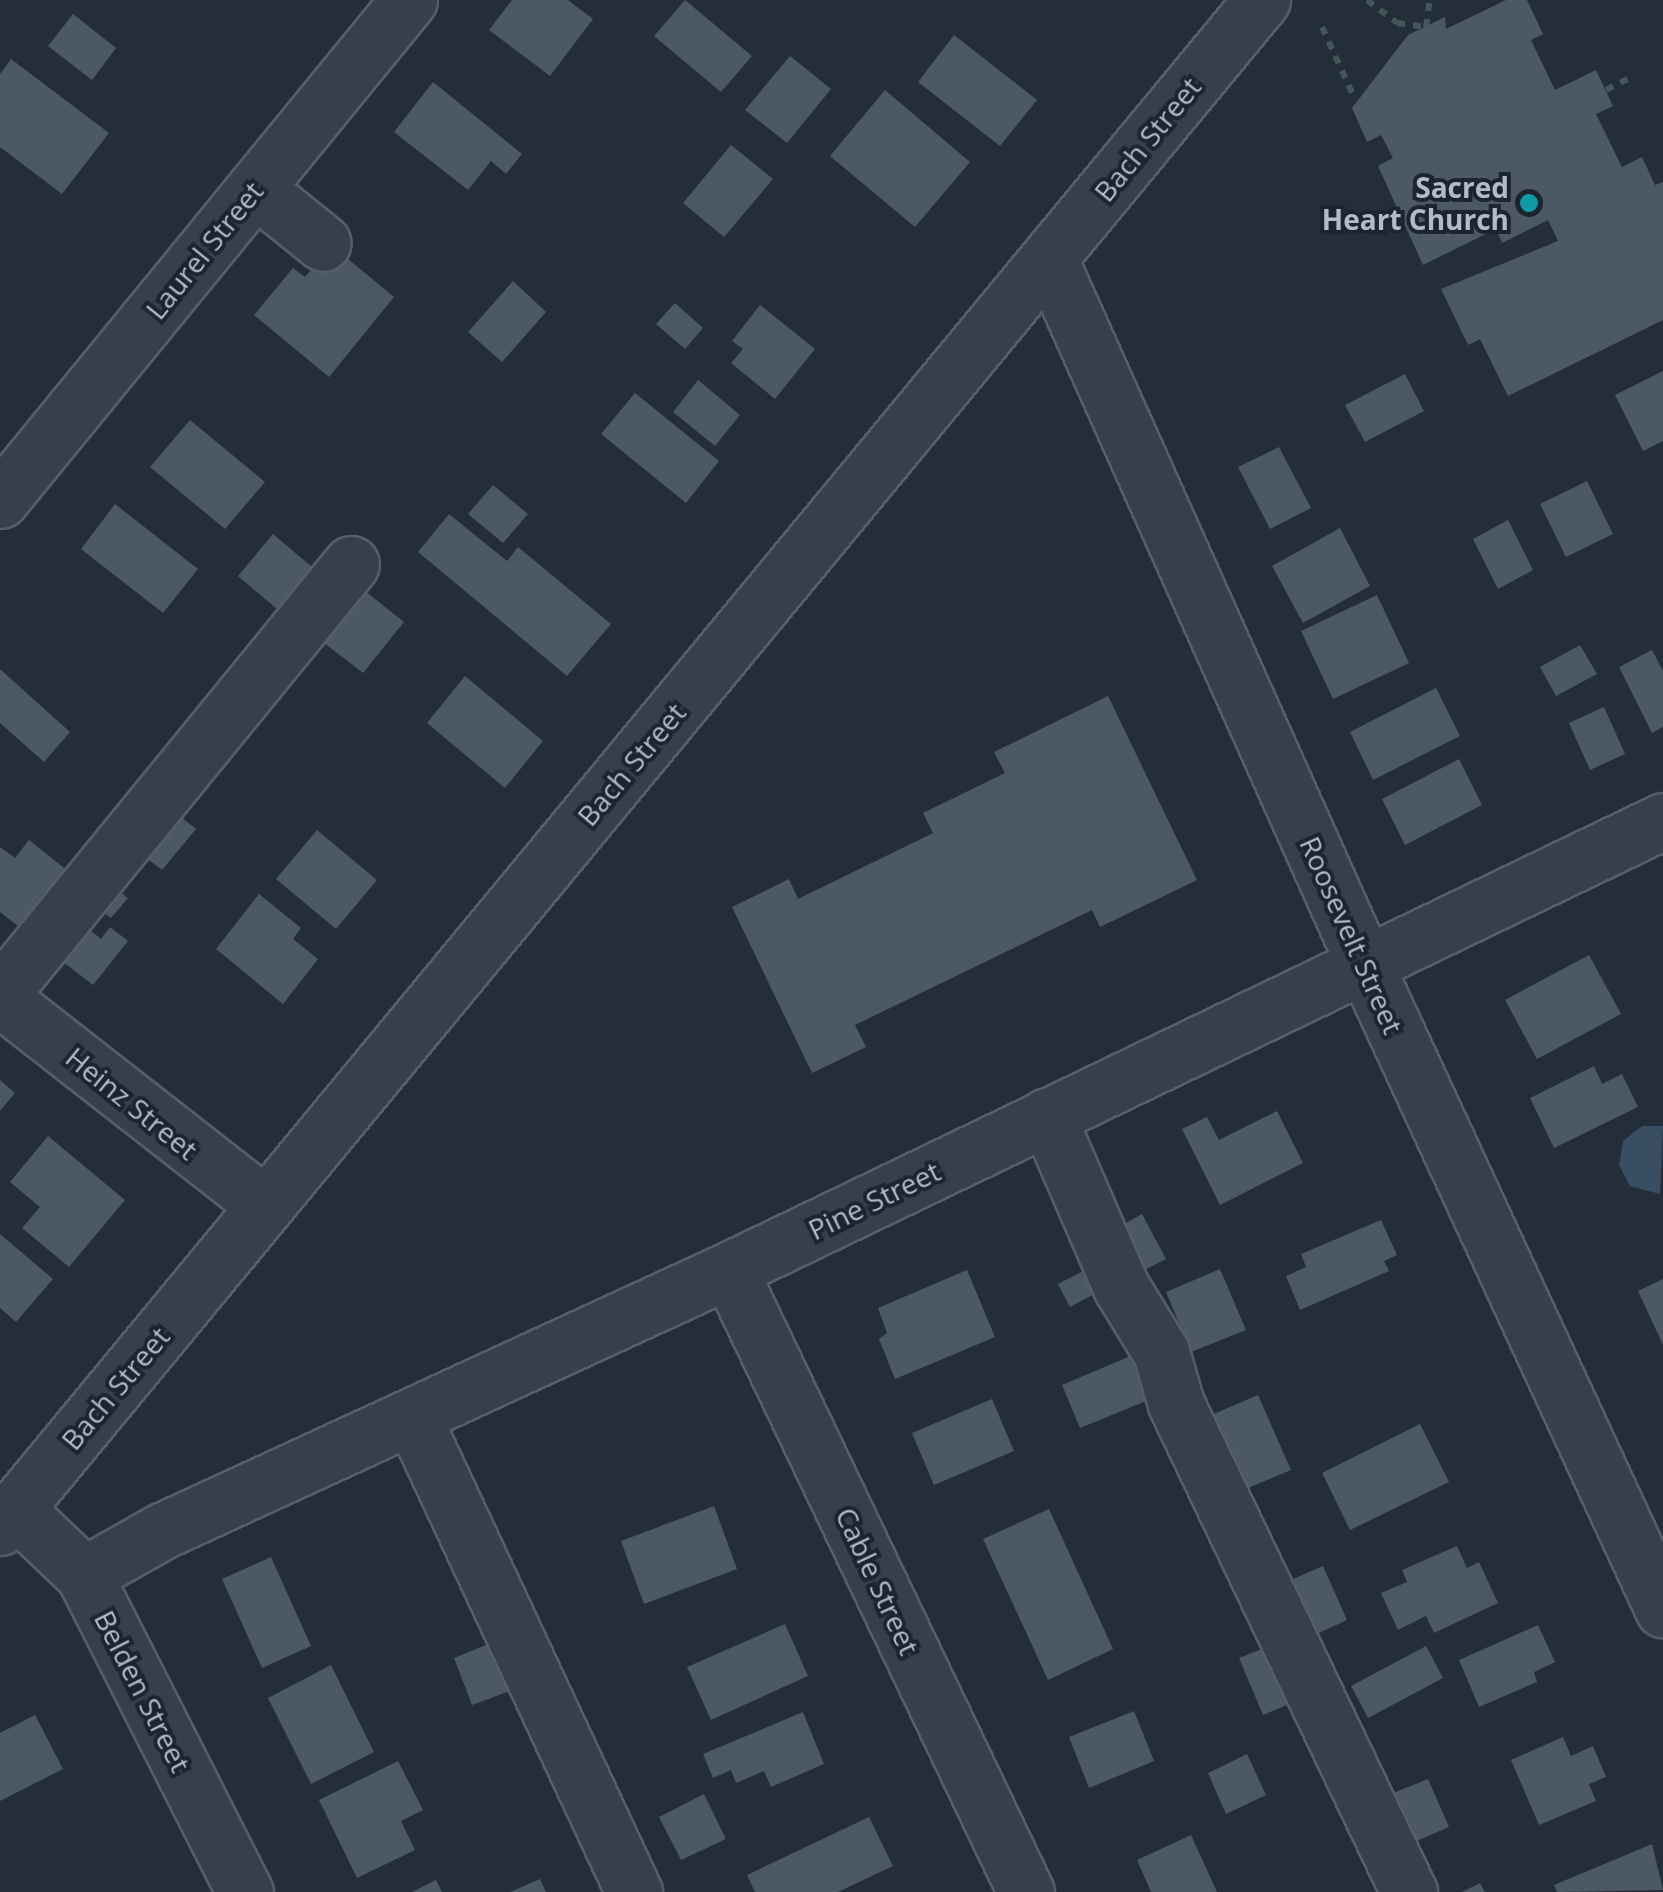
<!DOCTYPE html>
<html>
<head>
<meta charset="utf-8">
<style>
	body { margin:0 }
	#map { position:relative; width:1663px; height:1892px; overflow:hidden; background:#232e3a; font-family:"Open Sans",sans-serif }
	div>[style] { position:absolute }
	.water>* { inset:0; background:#394d63 }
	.building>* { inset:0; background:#4c5865 }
	.path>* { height:6px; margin-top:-3px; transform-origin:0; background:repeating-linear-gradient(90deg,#435758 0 8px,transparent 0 16px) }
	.roads { filter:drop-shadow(2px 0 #555e68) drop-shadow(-2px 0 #555e68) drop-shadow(0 2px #555e68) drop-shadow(0 -2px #555e68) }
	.minor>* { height:55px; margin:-27.5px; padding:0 27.5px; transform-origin:27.5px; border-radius:27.5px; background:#37404a }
	.dots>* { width:28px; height:28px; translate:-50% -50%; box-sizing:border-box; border:5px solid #1c252f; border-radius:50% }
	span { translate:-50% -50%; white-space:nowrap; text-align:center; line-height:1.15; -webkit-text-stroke:8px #1c252f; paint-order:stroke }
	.street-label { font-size:28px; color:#b2bbc6 }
	.poi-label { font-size:28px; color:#b2bbc6; font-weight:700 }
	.right { translate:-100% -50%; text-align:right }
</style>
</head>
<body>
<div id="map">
	<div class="water">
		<i style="clip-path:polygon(1642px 1126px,1663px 1126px,1660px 1194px,1630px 1186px,1619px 1165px,1623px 1141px)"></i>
	</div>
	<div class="building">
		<i style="clip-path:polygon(512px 0,568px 0,593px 19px,550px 76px,489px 30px)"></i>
		<i style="clip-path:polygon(685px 0,752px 56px,721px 92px,654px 36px)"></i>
		<i style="clip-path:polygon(1506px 0,1527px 0,1543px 34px,1531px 40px,1555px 90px,1596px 70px,1613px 106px,1596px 114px,1622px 167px,1642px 157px,1655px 185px,1663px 182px,1663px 320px,1508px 396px,1480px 339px,1468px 345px,1441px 289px,1558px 241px,1548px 220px,1502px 243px,1496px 229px,1423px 265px,1378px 166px,1393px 158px,1381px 135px,1367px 142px,1352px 108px,1408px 35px,1445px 17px,1446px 29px)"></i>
		<i style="clip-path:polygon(73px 14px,116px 48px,92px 80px,48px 46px)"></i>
		<i style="clip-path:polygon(954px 35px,1037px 100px,1000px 146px,918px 82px)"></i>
		<i style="clip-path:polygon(790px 56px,831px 89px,787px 143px,745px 110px)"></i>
		<i style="clip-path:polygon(11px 59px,109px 133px,62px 194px,0 147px,0 74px)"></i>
		<i style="clip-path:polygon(433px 82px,522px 154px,506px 174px,491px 161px,468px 190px,394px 132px)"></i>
		<i style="clip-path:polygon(885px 90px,970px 162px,915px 227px,830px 156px)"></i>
		<i style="clip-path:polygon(731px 145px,773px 179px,724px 237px,683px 203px)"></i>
		<i style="clip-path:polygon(331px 245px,394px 297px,329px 377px,254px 315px,293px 268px,305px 277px)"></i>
		<i style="clip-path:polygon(513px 281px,546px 312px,502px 362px,468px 332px)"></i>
		<i style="clip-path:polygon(675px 303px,703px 328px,685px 349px,656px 324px)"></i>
		<i style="clip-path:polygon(760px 305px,815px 349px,775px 399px,731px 363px,743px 349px,732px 341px)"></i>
		<i style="clip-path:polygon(1663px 371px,1663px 441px,1643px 451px,1615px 395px)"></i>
		<i style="clip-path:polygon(1405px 374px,1424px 411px,1365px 442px,1345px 405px)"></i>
		<i style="clip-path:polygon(698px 380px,740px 415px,715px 446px,673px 412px)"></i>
		<i style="clip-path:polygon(635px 393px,719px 461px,686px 503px,601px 434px)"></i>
		<i style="clip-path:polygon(190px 420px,265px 482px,225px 529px,150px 467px)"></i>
		<i style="clip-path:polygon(1279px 447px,1311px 508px,1270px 529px,1238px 467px)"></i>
		<i style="clip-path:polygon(1587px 481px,1613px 534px,1566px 557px,1540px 504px)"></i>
		<i style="clip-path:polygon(493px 485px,528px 514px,503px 543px,468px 514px)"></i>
		<i style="clip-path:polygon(115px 504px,198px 569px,163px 613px,81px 549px)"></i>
		<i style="clip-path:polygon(449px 514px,507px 561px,518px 547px,611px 624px,567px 676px,418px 552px)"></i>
		<i style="clip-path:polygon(1508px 520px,1533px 570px,1498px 589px,1473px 539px)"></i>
		<i style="clip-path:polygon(1340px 528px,1370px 586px,1303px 623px,1272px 566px)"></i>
		<i style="clip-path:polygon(273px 534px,312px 567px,277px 609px,238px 576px)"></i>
		<i style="clip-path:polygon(360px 587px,404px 622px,363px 673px,319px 639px)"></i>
		<i style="clip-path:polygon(1377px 595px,1409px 663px,1333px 699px,1301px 631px)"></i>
		<i style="clip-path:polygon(1580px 645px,1597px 674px,1556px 696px,1540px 667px)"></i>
		<i style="clip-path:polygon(1652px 650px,1663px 671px,1663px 727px,1652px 733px,1619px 667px)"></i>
		<i style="clip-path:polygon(0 669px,70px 732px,44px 762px,0 723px)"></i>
		<i style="clip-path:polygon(465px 676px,543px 741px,505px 788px,427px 723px)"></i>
		<i style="clip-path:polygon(1436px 688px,1460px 736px,1373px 780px,1350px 732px)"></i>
		<i style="clip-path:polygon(1108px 696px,1197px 880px,1100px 927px,1092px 910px,855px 1025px,866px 1047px,812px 1073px,732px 907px,789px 879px,798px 899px,933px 833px,923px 813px,1005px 773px,994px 752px)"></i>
		<i style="clip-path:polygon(1604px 707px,1625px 754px,1590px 770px,1569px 723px)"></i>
		<i style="clip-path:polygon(1459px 759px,1482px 805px,1405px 845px,1382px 799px)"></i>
		<i style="clip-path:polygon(171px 809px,196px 829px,162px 870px,137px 851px)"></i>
		<i style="clip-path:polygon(317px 830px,377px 880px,336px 929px,276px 879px)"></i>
		<i style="clip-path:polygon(29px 840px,68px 871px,22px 929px,0 912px,0 847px,15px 858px)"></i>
		<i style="clip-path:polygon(112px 886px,128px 898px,111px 918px,95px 906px)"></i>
		<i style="clip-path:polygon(259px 894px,301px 928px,293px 939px,318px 959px,283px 1004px,216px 949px)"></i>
		<i style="clip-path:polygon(84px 925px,101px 939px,110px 927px,128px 941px,93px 985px,58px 958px)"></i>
		<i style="clip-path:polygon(1589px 955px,1621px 1014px,1537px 1059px,1505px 1000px)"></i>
		<i style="clip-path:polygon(1594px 1066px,1602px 1084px,1622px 1074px,1638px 1107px,1554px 1148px,1530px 1098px)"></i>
		<i style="clip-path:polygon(0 1080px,15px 1093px,0 1111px)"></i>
		<i style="clip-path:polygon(1277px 1111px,1303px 1163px,1220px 1205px,1182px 1129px,1207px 1117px,1219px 1140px)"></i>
		<i style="clip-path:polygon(48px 1136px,125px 1200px,69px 1267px,22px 1228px,40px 1207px,10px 1182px)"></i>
		<i style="clip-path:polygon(1142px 1214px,1166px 1259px,1135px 1275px,1112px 1231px)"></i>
		<i style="clip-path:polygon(1381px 1220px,1397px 1255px,1384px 1261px,1389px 1271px,1300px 1310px,1286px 1276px,1306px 1267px,1301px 1254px)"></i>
		<i style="clip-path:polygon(0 1234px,53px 1279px,16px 1322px,0 1308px)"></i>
		<i style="clip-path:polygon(1220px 1269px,1246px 1330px,1191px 1352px,1166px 1292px)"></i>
		<i style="clip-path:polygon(967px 1270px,995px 1337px,895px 1379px,879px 1339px,887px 1333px,878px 1308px)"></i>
		<i style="clip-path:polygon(1085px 1270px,1096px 1293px,1070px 1307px,1058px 1284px)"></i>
		<i style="clip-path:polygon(1663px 1279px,1663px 1345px,1638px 1291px)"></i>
		<i style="clip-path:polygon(1133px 1355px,1151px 1399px,1080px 1428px,1062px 1385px)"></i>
		<i style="clip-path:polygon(1258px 1395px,1291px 1470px,1243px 1490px,1202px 1419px)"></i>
		<i style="clip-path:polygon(992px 1399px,1014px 1451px,934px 1485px,912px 1433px)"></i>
		<i style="clip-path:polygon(1420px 1424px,1449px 1482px,1350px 1530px,1322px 1473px)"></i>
		<i style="clip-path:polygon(714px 1506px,737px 1569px,644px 1604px,621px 1541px)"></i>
		<i style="clip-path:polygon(1049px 1509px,1113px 1649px,1048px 1680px,983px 1539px)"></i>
		<i style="clip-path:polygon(1457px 1546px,1467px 1568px,1479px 1562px,1498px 1603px,1434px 1633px,1426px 1616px,1398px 1630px,1381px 1593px,1407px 1582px,1402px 1570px)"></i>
		<i style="clip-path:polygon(271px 1557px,311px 1646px,262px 1668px,222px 1579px)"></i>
		<i style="clip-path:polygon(1323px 1566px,1347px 1620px,1302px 1641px,1277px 1586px)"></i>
		<i style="clip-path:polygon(785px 1624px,808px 1676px,711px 1720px,687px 1667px)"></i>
		<i style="clip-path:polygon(1538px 1625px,1555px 1662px,1534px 1672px,1537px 1682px,1479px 1707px,1459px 1660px)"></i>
		<i style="clip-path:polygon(491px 1643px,510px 1691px,472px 1705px,454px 1658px)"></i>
		<i style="clip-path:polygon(1269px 1646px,1292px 1703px,1263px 1715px,1239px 1658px)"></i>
		<i style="clip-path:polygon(1426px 1646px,1443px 1678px,1368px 1718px,1351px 1686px)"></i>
		<i style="clip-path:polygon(331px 1665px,374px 1752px,311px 1784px,268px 1698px)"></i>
		<i style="clip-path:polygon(1134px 1711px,1154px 1761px,1089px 1788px,1069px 1737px)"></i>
		<i style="clip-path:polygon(803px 1712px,824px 1764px,771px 1787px,764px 1771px,736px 1783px,731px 1770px,713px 1778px,703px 1754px)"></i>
		<i style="clip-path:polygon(35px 1715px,63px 1769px,0 1801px,0 1733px)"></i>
		<i style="clip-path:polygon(1563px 1737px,1571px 1756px,1593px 1746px,1606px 1777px,1589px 1784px,1596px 1801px,1539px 1825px,1511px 1760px)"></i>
		<i style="clip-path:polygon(1247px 1754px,1266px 1795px,1226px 1814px,1208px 1773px)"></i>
		<i style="clip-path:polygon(398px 1761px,423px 1810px,401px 1821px,415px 1850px,357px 1878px,319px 1800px)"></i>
		<i style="clip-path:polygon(1428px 1779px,1449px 1827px,1405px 1846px,1383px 1797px)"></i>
		<i style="clip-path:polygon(704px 1794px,726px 1839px,681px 1860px,659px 1817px)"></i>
		<i style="clip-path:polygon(869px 1817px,893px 1866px,838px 1892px,755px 1892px,747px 1875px)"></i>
		<i style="clip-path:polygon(1191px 1835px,1217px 1892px,1151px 1892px,1137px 1860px)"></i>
		<i style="clip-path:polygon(1652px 1844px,1663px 1890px,1557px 1892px,1554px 1885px)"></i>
		<i style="clip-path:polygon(540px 1879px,546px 1892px,510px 1892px)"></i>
		<i style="clip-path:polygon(436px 1880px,442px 1892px,412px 1892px)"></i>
		<i style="clip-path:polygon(1480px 1883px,1485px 1892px,1462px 1892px)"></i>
	</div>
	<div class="path">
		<i style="left:1367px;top:0;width:38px;rotate:37deg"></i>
		<i style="left:1397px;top:23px;width:29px;rotate:8deg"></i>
		<i style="left:1426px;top:27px;width:27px;rotate:-82deg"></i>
		<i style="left:1322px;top:27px;width:77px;rotate:65.4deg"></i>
		<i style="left:1606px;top:90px;width:31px;rotate:-27deg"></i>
	</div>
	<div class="roads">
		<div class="minor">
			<i style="left:255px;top:188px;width:87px;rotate:39deg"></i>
			<i style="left:1049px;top:259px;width:773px;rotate:65.89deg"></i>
			<i style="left:1365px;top:965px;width:710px;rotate:65.17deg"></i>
			<i style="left:0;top:500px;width:646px;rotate:-50.72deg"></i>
			<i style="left:0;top:994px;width:555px;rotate:-50.78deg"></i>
			<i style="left:0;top:998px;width:336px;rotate:38deg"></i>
			<i style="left:1047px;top:1116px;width:186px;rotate:66.6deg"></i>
			<i style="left:1121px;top:1287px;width:76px;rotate:58.4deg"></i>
			<i style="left:1161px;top:1352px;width:54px;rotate:73.9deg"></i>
			<i style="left:1176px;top:1404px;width:541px;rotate:64.48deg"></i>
			<i style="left:729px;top:1270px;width:689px;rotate:64.48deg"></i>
			<i style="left:413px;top:1418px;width:523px;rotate:65deg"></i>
			<i style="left:15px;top:1509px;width:95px;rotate:43.7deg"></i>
			<i style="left:84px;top:1575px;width:356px;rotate:63.1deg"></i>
			<i style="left:0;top:1527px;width:1981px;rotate:-50.43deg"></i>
			<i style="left:84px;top:1575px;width:90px;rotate:-29.4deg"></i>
			<i style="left:162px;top:1531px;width:624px;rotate:-24.72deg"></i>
			<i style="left:729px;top:1270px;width:1036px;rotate:-25.67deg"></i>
		</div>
	</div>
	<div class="dots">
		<i style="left:1529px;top:203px;background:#0f9aa8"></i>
	</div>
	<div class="street-label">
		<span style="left:1147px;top:139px;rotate:-51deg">Bach Street</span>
		<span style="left:204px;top:250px;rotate:-51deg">Laurel Street</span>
		<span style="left:631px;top:764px;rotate:-50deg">Bach Street</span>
		<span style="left:1352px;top:935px;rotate:66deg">Roosevelt Street</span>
		<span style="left:132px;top:1103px;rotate:39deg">Heinz Street</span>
		<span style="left:874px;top:1200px;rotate:-26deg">Pine Street</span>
		<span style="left:115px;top:1388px;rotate:-50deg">Bach Street</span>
		<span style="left:878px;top:1581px;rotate:65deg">Cable Street</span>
		<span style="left:143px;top:1691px;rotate:63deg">Belden Street</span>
	</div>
	<div class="poi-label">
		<span class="right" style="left:1509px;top:203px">Sacred<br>Heart Church</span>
	</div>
</div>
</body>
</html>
